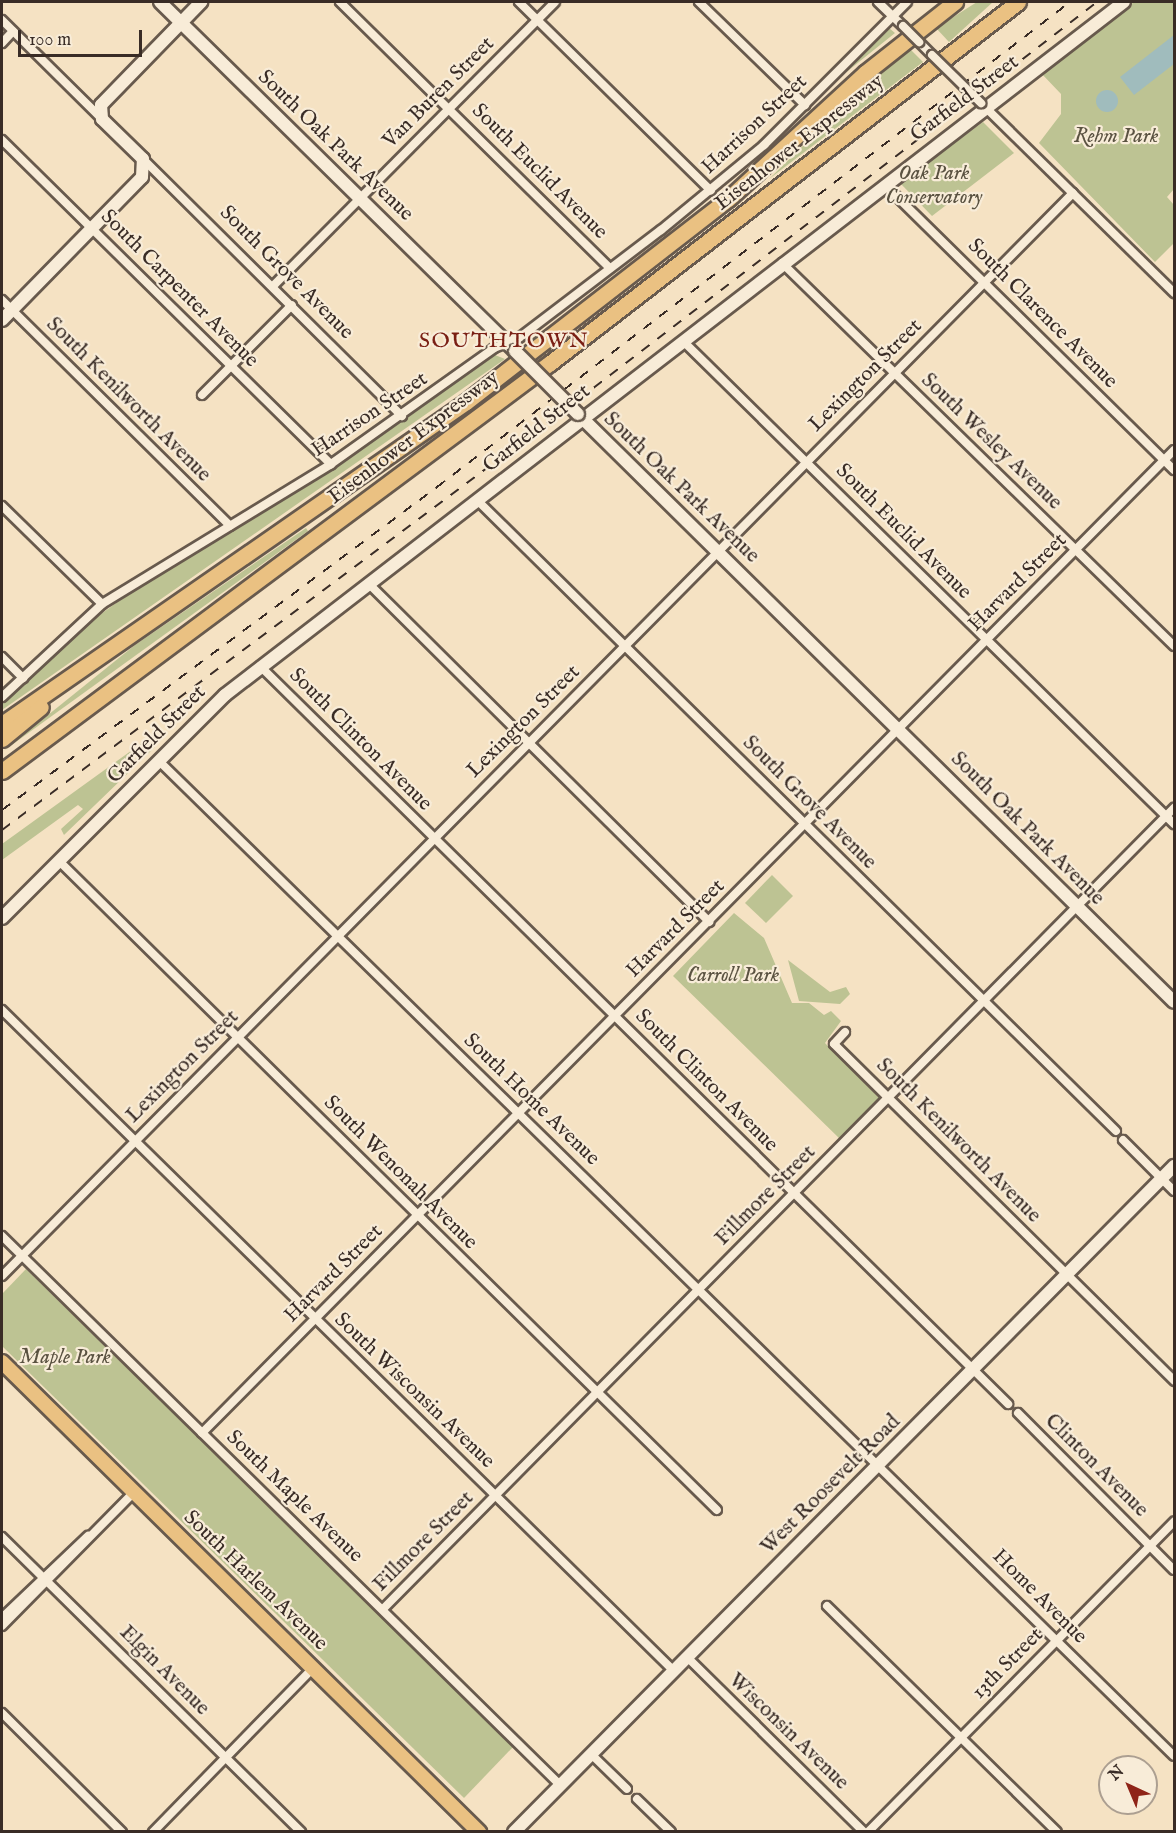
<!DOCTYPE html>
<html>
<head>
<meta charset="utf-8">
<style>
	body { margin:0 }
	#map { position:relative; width:1176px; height:1833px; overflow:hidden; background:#f5e2c3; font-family:"IM FELL English",serif }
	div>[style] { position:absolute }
	.green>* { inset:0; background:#bdc393 }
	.water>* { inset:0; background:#a0bcbd }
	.round { border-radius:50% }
	.roads { filter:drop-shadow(2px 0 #685a4d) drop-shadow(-2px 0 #685a4d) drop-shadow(0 2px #685a4d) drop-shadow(0 -2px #685a4d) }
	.street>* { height:8px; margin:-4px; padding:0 4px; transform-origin:4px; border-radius:4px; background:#f8ecd8 }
	.secondary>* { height:12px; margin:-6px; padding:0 6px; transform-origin:6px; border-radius:6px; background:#f8ecd8 }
	.primary>* { height:14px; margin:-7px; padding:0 7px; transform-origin:7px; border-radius:7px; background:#eac182 }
	.highway>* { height:15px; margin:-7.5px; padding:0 7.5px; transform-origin:7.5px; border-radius:7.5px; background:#eac182 }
	.rail>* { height:2px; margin-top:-1px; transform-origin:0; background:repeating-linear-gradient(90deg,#392c26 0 10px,transparent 0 20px) }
	.bridges { filter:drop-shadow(2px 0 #685a4d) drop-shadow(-2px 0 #685a4d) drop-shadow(0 2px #685a4d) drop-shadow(0 -2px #685a4d) }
	.street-bridge>* { height:8px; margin:-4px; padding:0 4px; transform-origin:4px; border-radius:4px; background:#f8ecd8 }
	.secondary-bridge>* { height:12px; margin:-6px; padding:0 6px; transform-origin:6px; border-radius:6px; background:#f8ecd8 }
	span { translate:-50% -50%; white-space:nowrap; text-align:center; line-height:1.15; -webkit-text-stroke:4.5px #f8ecd8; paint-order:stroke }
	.street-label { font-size:21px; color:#392c26 }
	.park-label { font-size:21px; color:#5a5241; font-style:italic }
	.neighbourhood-label { font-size:22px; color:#7a1f14; letter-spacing:1.5px }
	.frame { position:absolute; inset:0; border:3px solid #392c26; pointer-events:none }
	.north { position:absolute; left:1098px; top:1755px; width:60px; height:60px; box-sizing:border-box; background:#f8ecd8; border:2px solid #ac9f91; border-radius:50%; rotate:316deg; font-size:16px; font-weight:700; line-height:24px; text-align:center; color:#392c26 }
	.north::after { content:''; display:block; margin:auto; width:21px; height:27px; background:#8f2418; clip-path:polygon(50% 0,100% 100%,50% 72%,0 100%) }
	.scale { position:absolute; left:18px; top:30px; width:124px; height:27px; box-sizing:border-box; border:3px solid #392c26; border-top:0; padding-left:8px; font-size:18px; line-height:21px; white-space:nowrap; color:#392c26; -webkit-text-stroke:4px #f8ecd8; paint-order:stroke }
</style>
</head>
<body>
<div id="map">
	<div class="green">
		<i style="clip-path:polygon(977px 2px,993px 2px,949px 42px,936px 28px)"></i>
		<i style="clip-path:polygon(1134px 2px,1174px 2px,1174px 189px,1167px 197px,1174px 205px,1174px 243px,1155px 262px,1039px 143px,1061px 114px,1061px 94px,1041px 73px)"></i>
		<i style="clip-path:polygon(889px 28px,895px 33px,834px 82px,757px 159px,722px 188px,602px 281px,735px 176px)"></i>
		<i style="clip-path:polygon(910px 49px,923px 62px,769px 179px,844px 106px)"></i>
		<i style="clip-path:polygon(983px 122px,1014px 153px,932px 216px,900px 183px)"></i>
		<i style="clip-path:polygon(495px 355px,505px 359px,2px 710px,2px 703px,90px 622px,134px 590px,387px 432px)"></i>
		<i style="clip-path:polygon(306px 528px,308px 531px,2px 752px,135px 645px)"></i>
		<i style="clip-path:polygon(146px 740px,122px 768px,155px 747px,64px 835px,61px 829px,83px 809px,78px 805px,2px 860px,2px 844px)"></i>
		<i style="clip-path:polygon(772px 875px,793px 896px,766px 923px,745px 903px)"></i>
		<i style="clip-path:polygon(734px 913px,764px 938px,792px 1003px,809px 1003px,824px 1015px,831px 1011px,841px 1021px,825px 1043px,879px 1098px,840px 1139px,673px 976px)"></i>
		<i style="clip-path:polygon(788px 960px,830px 992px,846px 987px,850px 994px,840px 1004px,799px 1001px)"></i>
		<i style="clip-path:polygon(26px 1269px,513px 1747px,464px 1798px,2px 1346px,2px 1294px)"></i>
	</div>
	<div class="water">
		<i style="clip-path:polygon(1174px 35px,1174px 64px,1134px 95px,1120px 77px)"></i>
		<i class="round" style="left:1096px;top:90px;width:22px;height:22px"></i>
	</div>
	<div class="roads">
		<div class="street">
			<i style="left:340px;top:2px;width:379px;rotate:44.6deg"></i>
			<i style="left:519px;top:2px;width:269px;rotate:44.5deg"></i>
			<i style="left:699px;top:2px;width:148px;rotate:44.2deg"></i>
			<i style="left:878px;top:2px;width:35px;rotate:44deg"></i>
			<i style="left:2px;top:20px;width:141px;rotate:44.7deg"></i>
			<i style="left:919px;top:42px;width:18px;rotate:45deg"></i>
			<i style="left:2px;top:43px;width:16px;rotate:-47deg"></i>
			<i style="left:984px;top:106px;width:267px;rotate:44.5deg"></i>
			<i style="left:2px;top:140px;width:462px;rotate:44.6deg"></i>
			<i style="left:143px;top:159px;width:365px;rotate:44.8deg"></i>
			<i style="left:885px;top:185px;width:406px;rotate:44.6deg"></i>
			<i style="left:782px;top:263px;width:548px;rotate:44.33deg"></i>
			<i style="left:273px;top:286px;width:400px;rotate:-45.2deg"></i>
			<i style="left:2px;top:300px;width:321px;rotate:44.7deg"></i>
			<i style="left:683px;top:341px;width:689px;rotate:44.53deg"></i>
			<i style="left:202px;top:395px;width:127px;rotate:-45deg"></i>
			<i style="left:477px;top:500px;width:898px;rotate:44.64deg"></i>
			<i style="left:2px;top:506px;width:140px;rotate:44.4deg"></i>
			<i style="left:368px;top:583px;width:481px;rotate:44.8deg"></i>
			<i style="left:2px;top:657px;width:30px;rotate:45deg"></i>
			<i style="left:260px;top:666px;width:1051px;rotate:44.61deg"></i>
			<i style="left:2px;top:697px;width:137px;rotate:-42.9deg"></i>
			<i style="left:102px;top:604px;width:268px;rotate:-31.4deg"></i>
			<i style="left:331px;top:464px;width:200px;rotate:-35.4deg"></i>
			<i style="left:494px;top:348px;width:27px;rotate:-22deg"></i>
			<i style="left:519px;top:338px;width:178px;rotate:-37.3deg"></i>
			<i style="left:661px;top:230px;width:134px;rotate:-39.5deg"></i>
			<i style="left:764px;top:145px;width:202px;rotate:-45deg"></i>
			<i style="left:159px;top:761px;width:1421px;rotate:44.43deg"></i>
			<i style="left:59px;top:861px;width:924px;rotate:44.61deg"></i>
			<i style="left:2px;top:1010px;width:943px;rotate:44.53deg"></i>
			<i style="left:845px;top:1032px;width:16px;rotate:133deg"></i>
			<i style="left:834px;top:1044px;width:479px;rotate:44.7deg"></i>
			<i style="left:1123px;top:1140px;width:72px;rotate:45deg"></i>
			<i style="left:2px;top:1236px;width:783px;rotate:44.53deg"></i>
			<i style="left:2px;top:1276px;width:1523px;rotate:-45.32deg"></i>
			<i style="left:1018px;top:1413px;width:221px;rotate:45.2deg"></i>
			<i style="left:202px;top:1433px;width:1382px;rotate:-45.32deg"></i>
			<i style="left:2px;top:1537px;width:420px;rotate:44.6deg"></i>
			<i style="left:827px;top:1606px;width:322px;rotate:44.5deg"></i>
			<i style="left:383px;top:1609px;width:1126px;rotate:-45.36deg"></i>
			<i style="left:2px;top:1625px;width:10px;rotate:-73deg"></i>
			<i style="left:5px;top:1615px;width:115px;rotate:-43.6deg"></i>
			<i style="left:2px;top:1626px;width:188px;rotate:-45.4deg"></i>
			<i style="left:687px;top:1657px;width:249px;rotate:44.7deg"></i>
			<i style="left:2px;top:1713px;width:169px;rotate:44.8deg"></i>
			<i style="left:591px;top:1754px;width:50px;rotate:44.2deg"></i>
			<i style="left:637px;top:1799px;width:47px;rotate:44.1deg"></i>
			<i style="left:153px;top:1832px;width:231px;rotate:-45.7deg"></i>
			<i style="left:868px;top:1832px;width:436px;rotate:-45.4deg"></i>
		</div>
		<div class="secondary">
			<i style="left:160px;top:2px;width:498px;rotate:44.5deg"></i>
			<i style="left:2px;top:320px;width:200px;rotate:-45.6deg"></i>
			<i style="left:142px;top:177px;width:18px;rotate:-87deg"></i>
			<i style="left:143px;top:159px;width:57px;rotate:-135.7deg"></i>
			<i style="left:102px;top:119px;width:14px;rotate:-94deg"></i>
			<i style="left:101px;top:105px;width:144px;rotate:-45.8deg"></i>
			<i style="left:578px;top:414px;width:837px;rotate:44.61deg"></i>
			<i style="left:2px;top:918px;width:315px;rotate:-45deg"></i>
			<i style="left:225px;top:695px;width:1135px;rotate:-37.63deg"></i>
			<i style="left:514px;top:1832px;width:938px;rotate:-45.26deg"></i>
		</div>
		<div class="primary">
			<i style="left:2px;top:1362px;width:670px;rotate:44.58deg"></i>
		</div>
		<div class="highway">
			<i style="left:2px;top:724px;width:565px;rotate:-34.76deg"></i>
			<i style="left:466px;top:402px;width:331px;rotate:-37.8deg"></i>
			<i style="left:728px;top:199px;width:186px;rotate:-42.6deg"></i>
			<i style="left:865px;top:73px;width:115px;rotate:-38.3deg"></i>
			<i style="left:2px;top:739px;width:50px;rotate:-39.4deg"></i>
			<i style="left:2px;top:771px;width:683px;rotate:-36.67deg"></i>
			<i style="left:550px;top:363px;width:591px;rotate:-37.65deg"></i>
		</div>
	</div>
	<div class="rail">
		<i style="left:2px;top:810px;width:542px;rotate:-36.59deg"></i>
		<i style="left:437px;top:487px;width:797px;rotate:-37.46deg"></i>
		<i style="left:2px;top:830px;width:699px;rotate:-36.74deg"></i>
		<i style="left:562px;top:412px;width:674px;rotate:-37.46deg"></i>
	</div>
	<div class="bridges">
		<div class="street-bridge">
			<i style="left:903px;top:26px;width:23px;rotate:45deg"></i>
			<i style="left:932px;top:55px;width:69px;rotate:44.4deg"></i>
		</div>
		<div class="secondary-bridge">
			<i style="left:515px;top:351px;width:89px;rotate:45deg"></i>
		</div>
	</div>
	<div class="street-label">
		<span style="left:439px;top:93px;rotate:-45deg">Van Buren Street</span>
		<span style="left:965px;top:99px;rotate:-37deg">Garfield Street</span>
		<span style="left:755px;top:125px;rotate:-43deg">Harrison Street</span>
		<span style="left:800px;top:143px;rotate:-38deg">Eisenhower Expressway</span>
		<span style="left:335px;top:146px;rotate:44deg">South Oak Park Avenue</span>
		<span style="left:539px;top:172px;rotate:45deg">South Euclid Avenue</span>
		<span style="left:286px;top:273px;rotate:45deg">South Grove Avenue</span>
		<span style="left:179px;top:289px;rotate:45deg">South Carpenter Avenue</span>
		<span style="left:1042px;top:314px;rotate:45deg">South Clarence Avenue</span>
		<span style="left:866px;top:376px;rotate:-45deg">Lexington Street</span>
		<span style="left:128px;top:400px;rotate:45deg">South Kenilworth Avenue</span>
		<span style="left:370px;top:415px;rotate:-34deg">Harrison Street</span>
		<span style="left:537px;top:429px;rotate:-38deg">Garfield Street</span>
		<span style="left:414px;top:438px;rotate:-37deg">Eisenhower Expressway</span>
		<span style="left:991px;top:442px;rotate:44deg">South Wesley Avenue</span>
		<span style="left:681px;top:488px;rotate:44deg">South Oak Park Avenue</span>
		<span style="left:903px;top:532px;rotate:45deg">South Euclid Avenue</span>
		<span style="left:1018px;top:583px;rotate:-45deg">Harvard Street</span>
		<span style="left:524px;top:722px;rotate:-45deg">Lexington Street</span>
		<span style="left:157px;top:735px;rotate:-45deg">Garfield Street</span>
		<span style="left:360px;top:740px;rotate:45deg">South Clinton Avenue</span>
		<span style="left:809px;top:803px;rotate:45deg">South Grove Avenue</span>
		<span style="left:1027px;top:829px;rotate:45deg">South Oak Park Avenue</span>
		<span style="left:676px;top:929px;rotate:-45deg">Harvard Street</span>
		<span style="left:183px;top:1067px;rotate:-45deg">Lexington Street</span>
		<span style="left:706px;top:1081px;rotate:45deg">South Clinton Avenue</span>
		<span style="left:531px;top:1100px;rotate:44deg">South Home Avenue</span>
		<span style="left:958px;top:1141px;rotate:45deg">South Kenilworth Avenue</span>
		<span style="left:400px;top:1173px;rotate:45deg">South Wenonah Avenue</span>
		<span style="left:766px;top:1196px;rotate:-45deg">Fillmore Street</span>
		<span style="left:334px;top:1274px;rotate:-45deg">Harvard Street</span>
		<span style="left:414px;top:1391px;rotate:44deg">South Wisconsin Avenue</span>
		<span style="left:1096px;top:1466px;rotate:45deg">Clinton Avenue</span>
		<span style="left:831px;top:1485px;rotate:-45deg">West Roosevelt Road</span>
		<span style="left:294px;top:1497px;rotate:44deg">South Maple Avenue</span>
		<span style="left:424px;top:1542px;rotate:-45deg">Fillmore Street</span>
		<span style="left:255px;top:1581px;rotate:44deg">South Harlem Avenue</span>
		<span style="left:1039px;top:1597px;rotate:45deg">Home Avenue</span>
		<span style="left:1008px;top:1664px;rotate:-45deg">13th Street</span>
		<span style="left:164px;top:1671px;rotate:45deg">Elgin Avenue</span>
		<span style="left:788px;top:1732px;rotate:44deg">Wisconsin Avenue</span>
	</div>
	<div class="park-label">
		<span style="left:1116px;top:137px">Rehm Park</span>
		<span style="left:934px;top:186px">Oak Park<br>Conservatory</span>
		<span style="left:733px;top:976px">Carroll Park</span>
		<span style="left:65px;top:1358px">Maple Park</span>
	</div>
	<div class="neighbourhood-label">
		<span style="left:504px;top:342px">SOUTHTOWN</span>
	</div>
	<div class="frame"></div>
	<div class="north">N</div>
	<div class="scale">100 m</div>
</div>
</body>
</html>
